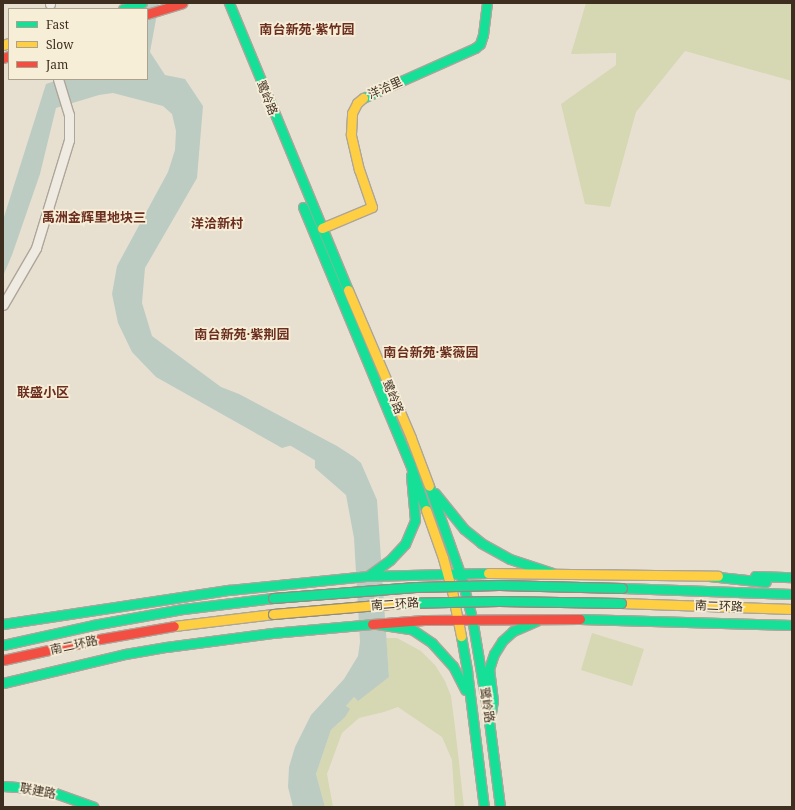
<!DOCTYPE html>
<html>
<head>
<meta charset="utf-8">
<style>
	body { margin:0 }
	#map { position:relative; width:795px; height:810px; overflow:hidden; background:#e7e0d1; font-family:"Noto Serif","Noto Sans SC",serif }
	div>[style] { position:absolute }
	.green>* { inset:0; background:#d6d7b3 }
	.water>* { inset:0; background:#bcccc2 }
	.river>* { height:13px; margin:-6.5px; padding:0 6.5px; transform-origin:6.5px; border-radius:6.5px; background:#bcccc2 }
	.roads { filter:drop-shadow(1px 0 #ada599) drop-shadow(-1px 0 #ada599) drop-shadow(0 1px #ada599) drop-shadow(0 -1px #ada599) }
	.street>* { height:9px; margin:-4.5px; padding:0 4.5px; transform-origin:4.5px; border-radius:4.5px; background:#efebe3 }
	.fast>* { height:9px; margin:-4.5px; padding:0 4.5px; transform-origin:4.5px; border-radius:4.5px; background:#16e098 }
	.slow>* { height:9px; margin:-4.5px; padding:0 4.5px; transform-origin:4.5px; border-radius:4.5px; background:#ffcf43 }
	.jam>* { height:9px; margin:-4.5px; padding:0 4.5px; transform-origin:4.5px; border-radius:4.5px; background:#f24e42 }
	.bridges { filter:drop-shadow(1px 0 #928b80) drop-shadow(-1px 0 #928b80) drop-shadow(0 1px #928b80) drop-shadow(0 -1px #928b80) }
	.fast-bridge>* { height:9px; margin:-4.5px; padding:0 4.5px; transform-origin:4.5px; border-radius:4.5px; background:#16e098 }
	.slow-bridge>* { height:9px; margin:-4.5px; padding:0 4.5px; transform-origin:4.5px; border-radius:4.5px; background:#ffcf43 }
	span { translate:-50% -50%; white-space:nowrap; text-align:center; line-height:1.15; -webkit-text-stroke:3.5px #f7eed8; paint-order:stroke }
	.street-label { font-size:12px; color:#3d2e20 }
	.neighbourhood-label { font-size:13px; color:#6b2e1e; font-weight:700 }
	.frame { position:absolute; inset:0; border:4px solid #3d2e20; pointer-events:none }
	.legend { position:absolute; left:8px; top:8px; width:140px; height:72px; box-sizing:border-box; background:#f7eed8; border:1px solid #ada18e; margin:0; padding:5px 7px; list-style:none; font-size:12px; color:#3d2e20 }
	.legend li { display:flex; align-items:center; gap:8px; height:20px }
	.legend b { width:20px; border:1px solid #ada18e }
</style>
</head>
<body>
<div id="map">
	<div class="green">
		<i style="clip-path:polygon(586px 3px,792px 3px,792px 81px,685px 51px,636px 112px,610px 207px,585px 204px,561px 104px,616px 65px,616px 53px,571px 54px)"></i>
		<i style="clip-path:polygon(592px 633px,644px 649px,632px 686px,581px 670px)"></i>
		<i style="clip-path:polygon(386px 638px,397px 638px,421px 651px,435px 665px,445px 681px,451px 696px,455px 727px,464px 807px,455px 807px,452px 760px,442px 737px,398px 707px,384px 712px,359px 718px,342px 733px,327px 774px,333px 807px,325px 807px,316px 774px,331px 730px,339px 723px,346px 706px,354px 697px,357px 700px,389px 677px)"></i>
	</div>
	<div class="water">
		<i style="clip-path:polygon(121px 3px,159px 3px,150px 52px,165px 75px,185px 79px,203px 106px,197px 178px,145px 268px,142px 303px,152px 336px,221px 387px,239px 394px,337px 446px,354px 457px,361px 463px,377px 500px,389px 677px,358px 701px,354px 697px,346px 706px,350px 709px,345px 717px,331px 730px,316px 774px,325px 807px,293px 807px,288px 787px,289px 767px,295px 747px,311px 715px,344px 679px,358px 656px,360px 642px,354px 538px,346px 495px,315px 468px,315px 446px,306px 441px,282px 448px,156px 377px,132px 352px,118px 323px,112px 294px,117px 266px,168px 172px,175px 150px,176px 131px,172px 114px,163px 106px,113px 93px,99px 95px,56px 108px,40px 174px,12px 255px,3px 276px,3px 220px,46px 84px,61px 79px,147px 79px,147px 9px)"></i>
	</div>
	<div class="river">
		<i style="left:284px;top:434px;width:52px;rotate:31deg"></i>
	</div>
	<div class="roads">
		<div class="street">
			<i style="left:50px;top:3px;width:1px;rotate:90deg"></i>
			<i style="left:3px;top:305px;width:66px;rotate:-59.9deg"></i>
			<i style="left:36px;top:248px;width:113px;rotate:-73deg"></i>
			<i style="left:69px;top:140px;width:25px;rotate:-90deg"></i>
			<i style="left:69px;top:115px;width:38px;rotate:-107deg"></i>
		</div>
		<div class="fast">
			<i style="left:229px;top:3px;width:311px;rotate:67.5deg"></i>
			<i style="left:123px;top:9px;width:20px;rotate:-18deg"></i>
			<i style="left:363px;top:98px;width:123px;rotate:-24.1deg"></i>
			<i style="left:475px;top:48px;width:6px;rotate:-39deg"></i>
			<i style="left:480px;top:44px;width:9px;rotate:-72deg"></i>
			<i style="left:483px;top:35px;width:32px;rotate:-83deg"></i>
			<i style="left:303px;top:207px;width:278px;rotate:67.4deg"></i>
			<i style="left:410px;top:464px;width:49px;rotate:70.8deg"></i>
			<i style="left:429px;top:486px;width:92px;rotate:70.4deg"></i>
			<i style="left:460px;top:573px;width:47px;rotate:75.1deg"></i>
			<i style="left:472px;top:618px;width:104px;rotate:80.6deg"></i>
			<i style="left:489px;top:721px;width:87px;rotate:82.7deg"></i>
			<i style="left:435px;top:493px;width:46px;rotate:51.1deg"></i>
			<i style="left:464px;top:529px;width:22px;rotate:39deg"></i>
			<i style="left:481px;top:543px;width:33px;rotate:29deg"></i>
			<i style="left:510px;top:559px;width:44px;rotate:18.4deg"></i>
			<i style="left:368px;top:576px;width:27px;rotate:-36deg"></i>
			<i style="left:390px;top:560px;width:22px;rotate:-47deg"></i>
			<i style="left:405px;top:544px;width:26px;rotate:-67deg"></i>
			<i style="left:415px;top:520px;width:45px;rotate:-95.1deg"></i>
			<i style="left:709px;top:576px;width:57px;rotate:6deg"></i>
			<i style="left:755px;top:576px;width:37px;rotate:2deg"></i>
			<i style="left:622px;top:588px;width:170px;rotate:2deg"></i>
			<i style="left:580px;top:619px;width:212px;rotate:1.6deg"></i>
			<i style="left:3px;top:624px;width:229px;rotate:-8.6deg"></i>
			<i style="left:229px;top:590px;width:140px;rotate:-5.8deg"></i>
			<i style="left:368px;top:576px;width:120px;rotate:-1.4deg"></i>
			<i style="left:377px;top:624px;width:36px;rotate:9deg"></i>
			<i style="left:413px;top:630px;width:23px;rotate:34deg"></i>
			<i style="left:432px;top:643px;width:31px;rotate:48deg"></i>
			<i style="left:453px;top:666px;width:27px;rotate:63deg"></i>
			<i style="left:461px;top:636px;width:36px;rotate:80deg"></i>
			<i style="left:467px;top:671px;width:137px;rotate:82.9deg"></i>
			<i style="left:3px;top:645px;width:92px;rotate:-12.5deg"></i>
			<i style="left:93px;top:625px;width:91px;rotate:-10.1deg"></i>
			<i style="left:183px;top:609px;width:91px;rotate:-7deg"></i>
			<i style="left:3px;top:683px;width:125px;rotate:-13.4deg"></i>
			<i style="left:125px;top:654px;width:42px;rotate:-9.7deg"></i>
			<i style="left:166px;top:647px;width:107px;rotate:-7.5deg"></i>
			<i style="left:272px;top:633px;width:100px;rotate:-5.1deg"></i>
			<i style="left:490px;top:719px;width:18px;rotate:-81deg"></i>
			<i style="left:493px;top:701px;width:32px;rotate:-97deg"></i>
			<i style="left:489px;top:669px;width:16px;rotate:-72deg"></i>
			<i style="left:494px;top:654px;width:15px;rotate:-58deg"></i>
			<i style="left:502px;top:641px;width:15px;rotate:-42deg"></i>
			<i style="left:513px;top:631px;width:25px;rotate:-23deg"></i>
			<i style="left:3px;top:786px;width:28px;rotate:4deg"></i>
			<i style="left:31px;top:788px;width:25px;rotate:12deg"></i>
			<i style="left:55px;top:793px;width:41px;rotate:19.7deg"></i>
		</div>
		<div class="slow">
			<i style="left:3px;top:45px;width:6px;rotate:-18deg"></i>
			<i style="left:322px;top:228px;width:54px;rotate:-22.8deg"></i>
			<i style="left:372px;top:207px;width:39px;rotate:-109deg"></i>
			<i style="left:359px;top:170px;width:37px;rotate:-103deg"></i>
			<i style="left:351px;top:134px;width:21px;rotate:-87deg"></i>
			<i style="left:352px;top:113px;width:11px;rotate:-63deg"></i>
			<i style="left:357px;top:103px;width:8px;rotate:-40deg"></i>
			<i style="left:348px;top:290px;width:161px;rotate:66.9deg"></i>
			<i style="left:411px;top:438px;width:51px;rotate:69.4deg"></i>
			<i style="left:426px;top:510px;width:51px;rotate:70.5deg"></i>
			<i style="left:443px;top:558px;width:39px;rotate:75deg"></i>
			<i style="left:453px;top:596px;width:41px;rotate:78.7deg"></i>
			<i style="left:488px;top:573px;width:230px;rotate:0.7deg"></i>
			<i style="left:621px;top:603px;width:171px;rotate:2deg"></i>
			<i style="left:174px;top:626px;width:100px;rotate:-6.9deg"></i>
		</div>
		<div class="jam">
			<i style="left:147px;top:14px;width:37px;rotate:-17deg"></i>
			<i style="left:3px;top:58px;width:6px;rotate:-18deg"></i>
			<i style="left:372px;top:624px;width:52px;rotate:-4.4deg"></i>
			<i style="left:424px;top:620px;width:156px;rotate:-0.4deg"></i>
			<i style="left:3px;top:660px;width:93px;rotate:-12.4deg"></i>
			<i style="left:94px;top:640px;width:81px;rotate:-9.9deg"></i>
		</div>
	</div>
	<div class="bridges">
		<div class="fast-bridge">
			<i style="left:273px;top:598px;width:143px;rotate:-4.4deg"></i>
			<i style="left:416px;top:587px;width:83px;rotate:-1.4deg"></i>
			<i style="left:499px;top:585px;width:123px;rotate:1.4deg"></i>
			<i style="left:401px;top:603px;width:98px;rotate:-1.2deg"></i>
			<i style="left:499px;top:601px;width:122px;rotate:0.9deg"></i>
		</div>
		<div class="slow-bridge">
			<i style="left:273px;top:614px;width:128px;rotate:-4.9deg"></i>
		</div>
	</div>
	<div class="street-label">
		<span style="left:385px;top:88px;rotate:-24deg">洋洽里</span>
		<span style="left:267px;top:98px;rotate:68deg">鹭岭路</span>
		<span style="left:393px;top:397px;rotate:67deg">鹭岭路</span>
		<span style="left:395px;top:604px;rotate:-4deg">南二环路</span>
		<span style="left:719px;top:606px;rotate:2deg">南二环路</span>
		<span style="left:74px;top:645px;rotate:-12deg">南二环路</span>
		<span style="left:487px;top:705px;rotate:81deg">鹭岭路</span>
		<span style="left:38px;top:791px;rotate:10deg">联建路</span>
	</div>
	<div class="neighbourhood-label">
		<span style="left:307px;top:29px">南台新苑·紫竹园</span>
		<span style="left:94px;top:217px">禹洲金辉里地块三</span>
		<span style="left:217px;top:223px">洋洽新村</span>
		<span style="left:242px;top:334px">南台新苑·紫荆园</span>
		<span style="left:431px;top:352px">南台新苑·紫薇园</span>
		<span style="left:43px;top:392px">联盛小区</span>
	</div>
	<div class="frame"></div>
	<ul class="legend">
	<li><b style="height:5px;background:#16e098"></b>Fast</li>
	<li><b style="height:5px;background:#ffcf43"></b>Slow</li>
	<li><b style="height:5px;background:#f24e42"></b>Jam</li>
	</ul>
</div>
</body>
</html>
